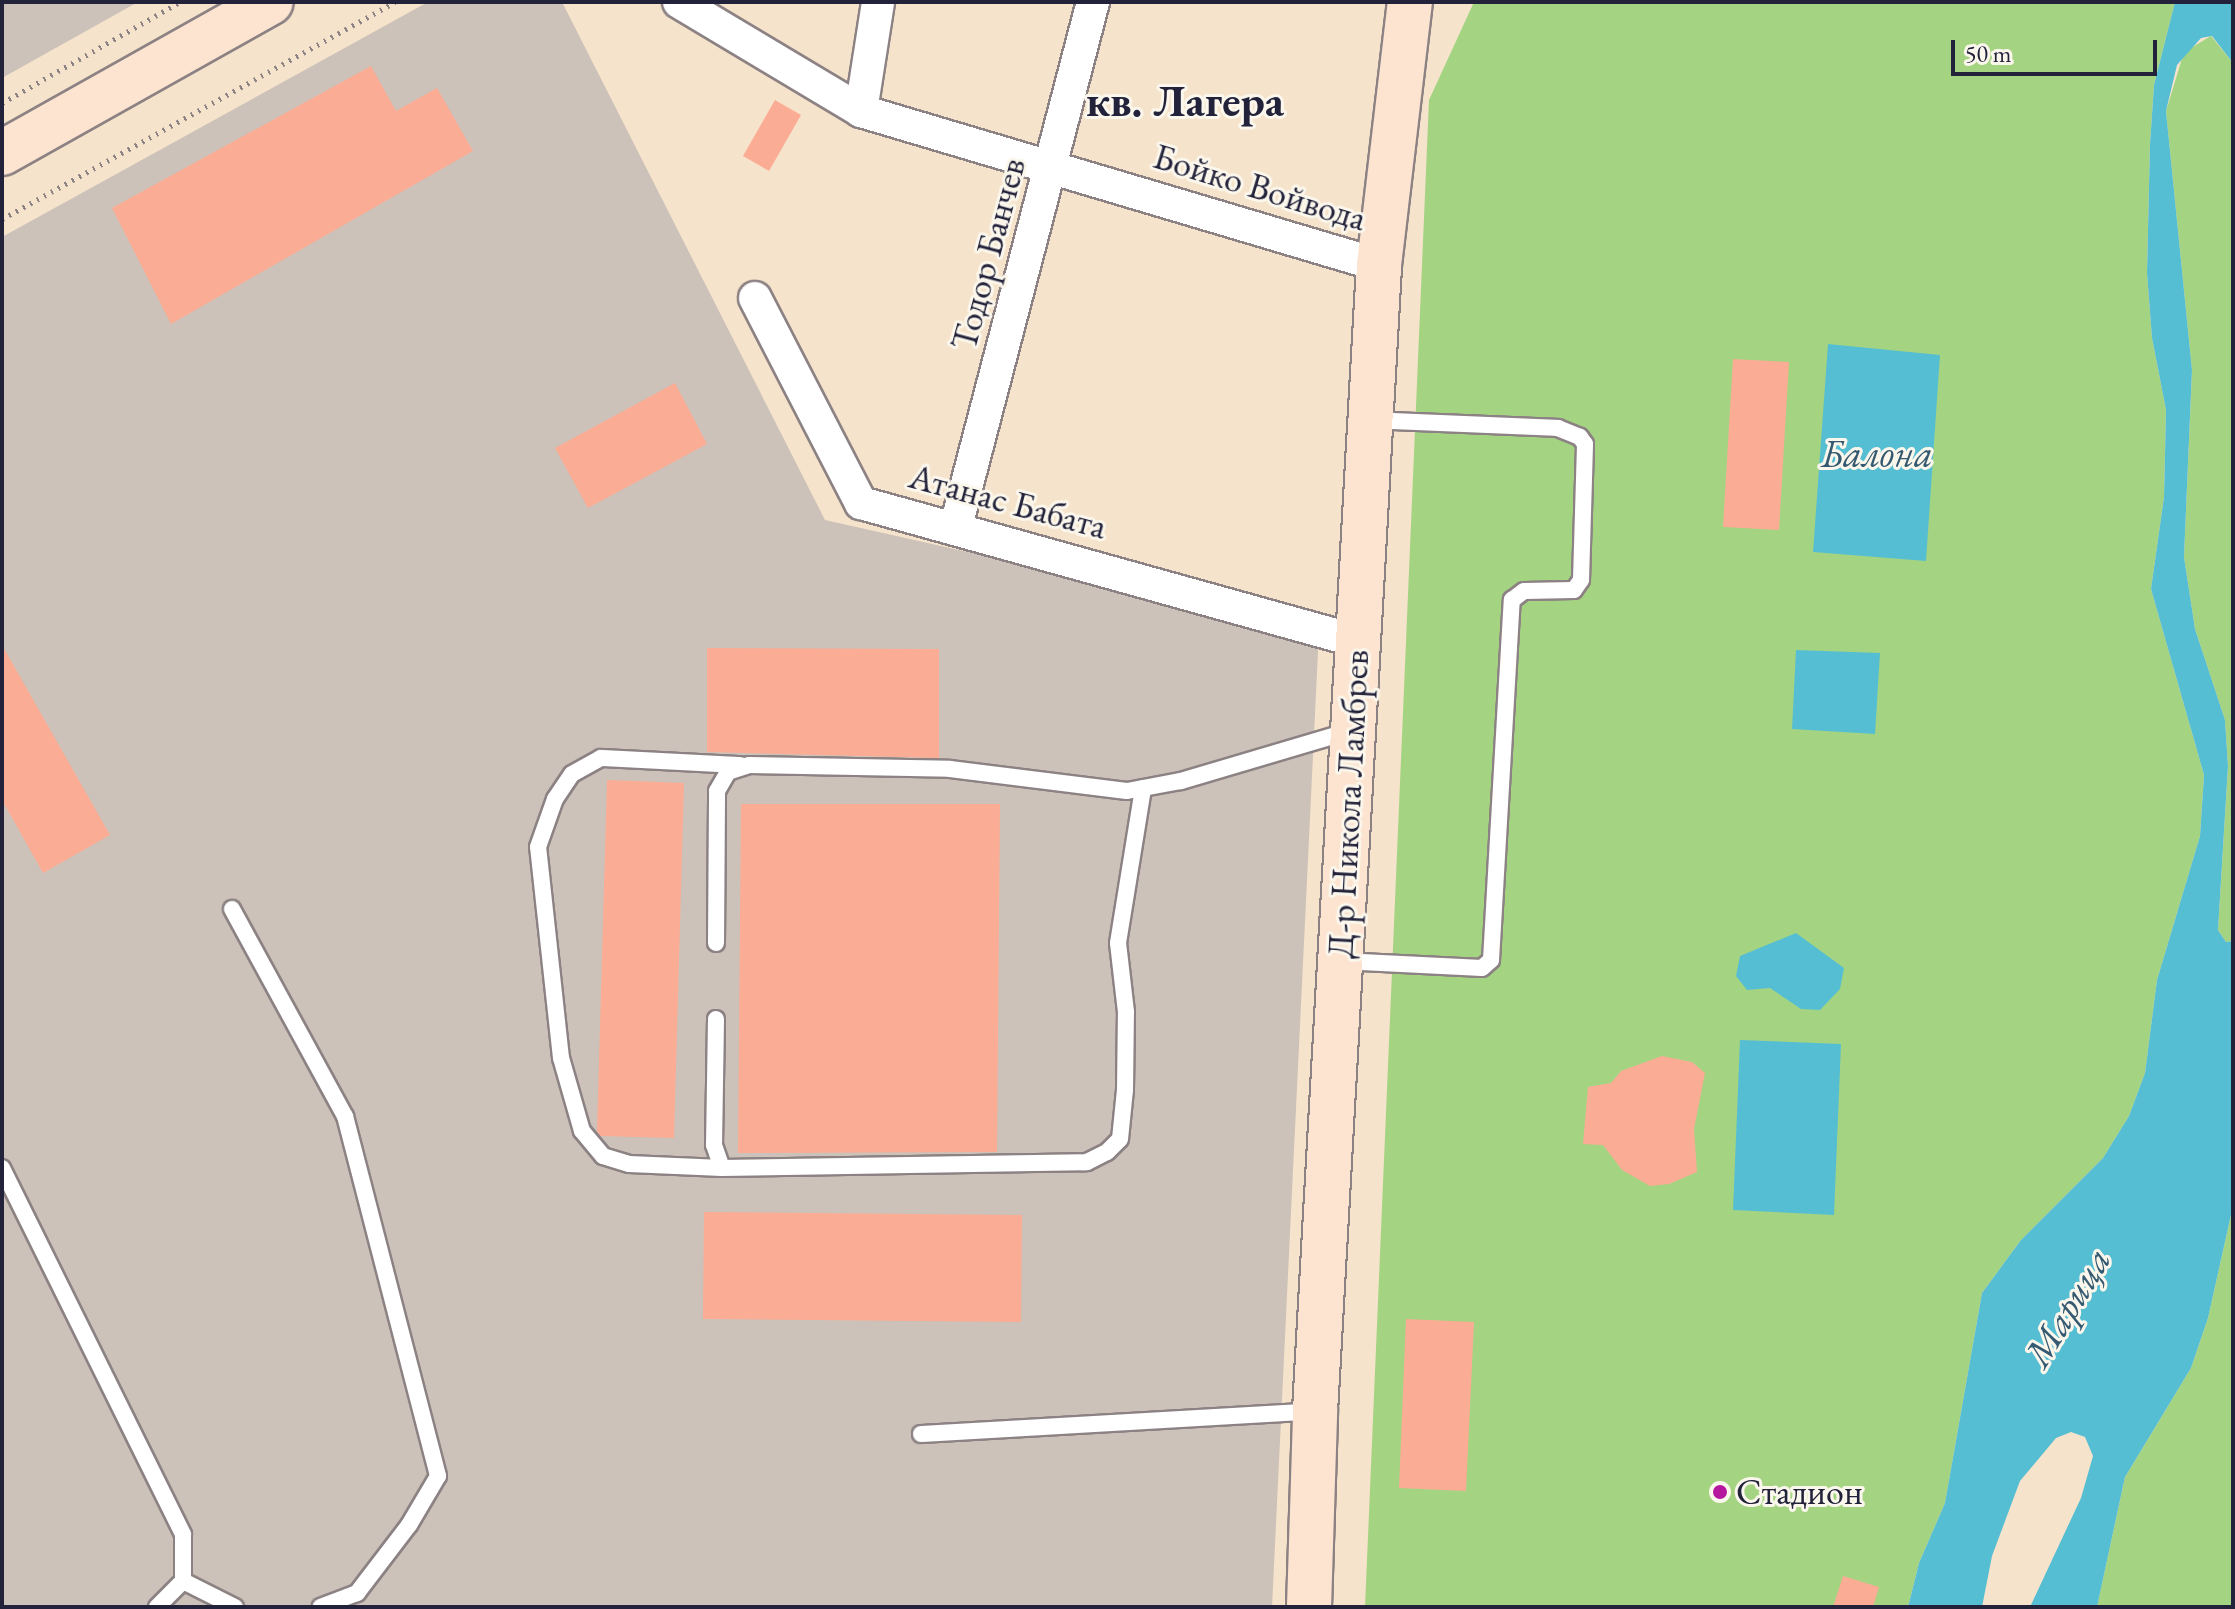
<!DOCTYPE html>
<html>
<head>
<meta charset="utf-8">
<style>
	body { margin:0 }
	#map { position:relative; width:2235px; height:1609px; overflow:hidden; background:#f6e3cb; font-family:"EB Garamond",serif }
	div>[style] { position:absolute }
	.industrial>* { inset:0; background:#ccc2b9 }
	.green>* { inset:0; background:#a4d482 }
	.water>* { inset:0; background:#56bed3 }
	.building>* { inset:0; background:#fbac94 }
	.path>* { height:5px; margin-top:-2.5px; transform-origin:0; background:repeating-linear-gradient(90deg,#8c8283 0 2px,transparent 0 8px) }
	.roads { filter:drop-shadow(2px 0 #8c8283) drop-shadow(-2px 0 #8c8283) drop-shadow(0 2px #8c8283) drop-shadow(0 -2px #8c8283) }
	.lane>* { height:16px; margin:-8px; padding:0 8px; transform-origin:8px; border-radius:8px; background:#fff }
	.street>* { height:32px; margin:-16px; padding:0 16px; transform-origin:16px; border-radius:16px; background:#fff }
	.secondary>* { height:44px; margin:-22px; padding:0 22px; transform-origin:22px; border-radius:22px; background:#fde4d1 }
	.dots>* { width:22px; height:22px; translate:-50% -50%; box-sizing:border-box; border:4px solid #fbf7ec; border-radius:50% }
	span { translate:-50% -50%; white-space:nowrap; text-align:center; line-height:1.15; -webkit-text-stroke:6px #fbf7ec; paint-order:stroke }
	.street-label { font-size:36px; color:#22223b }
	.poi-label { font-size:36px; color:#22223b }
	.left { translate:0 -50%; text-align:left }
	.water-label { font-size:38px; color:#345970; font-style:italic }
	.district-label { font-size:44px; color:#22223b; font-weight:700 }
	.frame { position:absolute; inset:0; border:4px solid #22223b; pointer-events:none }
	.scale { position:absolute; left:1951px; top:40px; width:206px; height:36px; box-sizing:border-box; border:4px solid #22223b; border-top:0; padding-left:10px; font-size:24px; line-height:28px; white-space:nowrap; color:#22223b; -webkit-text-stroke:6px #fbf7ec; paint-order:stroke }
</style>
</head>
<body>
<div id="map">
	<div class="industrial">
		<i style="clip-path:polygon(2px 2px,138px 2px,2px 78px)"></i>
		<i style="clip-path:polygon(428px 2px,562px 2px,825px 520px,1319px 631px,1272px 1607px,2px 1607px,2px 237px)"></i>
	</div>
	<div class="green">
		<i style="clip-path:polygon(1474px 2px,2175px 2px,2154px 85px,2150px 144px,2147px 273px,2152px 338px,2166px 410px,2164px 497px,2151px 589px,2204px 775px,2200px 836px,2157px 980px,2145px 1073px,2129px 1116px,2103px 1158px,2021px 1240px,1982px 1293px,1945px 1503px,1919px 1563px,1908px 1607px,1365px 1607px,1429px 100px)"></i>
		<i style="clip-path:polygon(2211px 36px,2233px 63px,2233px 941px,2226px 942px,2218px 930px,2228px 767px,2225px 720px,2195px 629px,2184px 557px,2192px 370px,2166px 111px,2184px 52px)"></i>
		<i style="clip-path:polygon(2233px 1206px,2233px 1607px,2097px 1607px,2125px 1477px,2191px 1368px,2208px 1318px)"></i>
	</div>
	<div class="water">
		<i style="clip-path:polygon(2175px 2px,2233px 2px,2233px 63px,2212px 36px,2201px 38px,2177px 65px,2166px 111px,2192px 370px,2184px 557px,2195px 629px,2225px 720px,2228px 766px,2218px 930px,2226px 942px,2233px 941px,2233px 1206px,2208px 1318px,2191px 1368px,2125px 1477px,2097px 1607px,2030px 1607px,2081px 1498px,2093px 1456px,2085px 1437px,2071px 1432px,2056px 1438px,2020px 1481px,1992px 1556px,1982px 1607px,1908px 1607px,1919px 1563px,1945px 1503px,1982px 1293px,2021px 1240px,2103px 1158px,2129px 1116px,2145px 1073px,2157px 980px,2200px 836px,2204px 775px,2151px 589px,2164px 497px,2166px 410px,2152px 338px,2147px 273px,2150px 144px,2154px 85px)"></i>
		<i style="clip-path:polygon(1828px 344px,1940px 355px,1926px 561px,1813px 552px)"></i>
		<i style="clip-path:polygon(1796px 650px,1880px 653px,1875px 734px,1792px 729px)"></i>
		<i style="clip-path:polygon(1796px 933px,1844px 968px,1840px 989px,1820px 1010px,1801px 1009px,1770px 988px,1747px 990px,1736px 976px,1740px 956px)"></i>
		<i style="clip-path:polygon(1740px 1040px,1841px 1044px,1834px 1215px,1733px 1210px)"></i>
	</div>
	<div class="building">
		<i style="clip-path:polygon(371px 66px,396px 111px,437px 88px,473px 151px,171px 324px,112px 208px)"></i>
		<i style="clip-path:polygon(775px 100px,801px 115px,769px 171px,743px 156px)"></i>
		<i style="clip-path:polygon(1733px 359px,1789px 362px,1779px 530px,1723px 527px)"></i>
		<i style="clip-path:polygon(675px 383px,707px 444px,588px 508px,555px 448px)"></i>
		<i style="clip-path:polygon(2px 645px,110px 835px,43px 873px,2px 800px)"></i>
		<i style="clip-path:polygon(707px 648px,939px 649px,939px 758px,707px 752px)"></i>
		<i style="clip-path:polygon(607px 780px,684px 783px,674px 1138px,600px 1136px,597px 1131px)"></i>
		<i style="clip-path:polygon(741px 804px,1000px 804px,997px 1152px,738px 1153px)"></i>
		<i style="clip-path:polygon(1662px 1056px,1692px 1062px,1705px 1073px,1694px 1129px,1697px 1172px,1669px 1184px,1650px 1186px,1622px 1170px,1603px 1145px,1583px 1144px,1588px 1087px,1611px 1083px,1621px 1071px)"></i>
		<i style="clip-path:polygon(704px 1212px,1022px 1215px,1021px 1322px,703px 1319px)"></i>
		<i style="clip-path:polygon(1406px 1319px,1474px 1322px,1466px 1491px,1399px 1488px)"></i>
		<i style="clip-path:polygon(1843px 1576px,1879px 1587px,1873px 1607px,1833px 1607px)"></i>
	</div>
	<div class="path">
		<i style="left:2px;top:103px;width:205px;rotate:-29.6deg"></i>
		<i style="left:2px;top:219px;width:449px;rotate:-28.9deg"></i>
	</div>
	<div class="roads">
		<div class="lane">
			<i style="left:232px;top:909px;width:236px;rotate:61.4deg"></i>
			<i style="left:345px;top:1116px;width:372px;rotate:75.5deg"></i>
			<i style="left:438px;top:1476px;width:57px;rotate:120.6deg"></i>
			<i style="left:409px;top:1525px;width:86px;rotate:127.4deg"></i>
			<i style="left:357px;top:1593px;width:39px;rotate:159deg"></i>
			<i style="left:716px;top:943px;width:152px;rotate:-89.6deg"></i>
			<i style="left:717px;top:791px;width:22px;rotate:-60deg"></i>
			<i style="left:728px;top:772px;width:22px;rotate:-18deg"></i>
			<i style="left:749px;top:765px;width:201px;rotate:1.1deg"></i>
			<i style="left:950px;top:769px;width:178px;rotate:7.1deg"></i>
			<i style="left:1127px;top:791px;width:55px;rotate:-10.5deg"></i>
			<i style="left:1181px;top:781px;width:176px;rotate:-16.5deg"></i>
			<i style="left:1341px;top:961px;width:141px;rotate:2.8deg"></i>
			<i style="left:1482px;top:968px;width:12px;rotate:-42deg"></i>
			<i style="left:1491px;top:960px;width:361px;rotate:-86.7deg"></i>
			<i style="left:1512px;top:600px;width:15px;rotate:-37deg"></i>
			<i style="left:1524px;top:591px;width:50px;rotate:-1.1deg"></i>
			<i style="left:1574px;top:590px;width:12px;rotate:-55deg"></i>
			<i style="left:1581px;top:580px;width:136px;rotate:-88.3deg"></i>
			<i style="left:1585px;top:444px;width:9px;rotate:-126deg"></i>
			<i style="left:1580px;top:437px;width:24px;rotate:-158deg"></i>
			<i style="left:1558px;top:428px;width:188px;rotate:-177.6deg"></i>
			<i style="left:716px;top:1019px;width:126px;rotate:90.9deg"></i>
			<i style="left:714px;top:1145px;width:24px;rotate:71deg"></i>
			<i style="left:722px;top:1168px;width:365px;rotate:-0.9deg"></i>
			<i style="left:1087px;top:1162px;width:22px;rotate:-27deg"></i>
			<i style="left:1107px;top:1152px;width:18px;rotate:-45deg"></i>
			<i style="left:1120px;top:1139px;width:49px;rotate:-84.2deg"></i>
			<i style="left:1125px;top:1090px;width:78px;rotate:-89.3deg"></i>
			<i style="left:1126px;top:1012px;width:69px;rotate:-96.6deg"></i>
			<i style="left:1118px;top:943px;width:157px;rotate:-80.8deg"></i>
			<i style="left:2px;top:1168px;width:409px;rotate:63.7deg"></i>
			<i style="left:183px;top:1535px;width:46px;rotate:90deg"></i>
			<i style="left:183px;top:1581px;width:37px;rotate:135deg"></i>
			<i style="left:722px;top:1168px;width:93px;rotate:-177.5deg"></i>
			<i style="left:629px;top:1164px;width:27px;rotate:-163deg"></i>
			<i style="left:603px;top:1156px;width:33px;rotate:-130deg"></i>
			<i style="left:582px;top:1131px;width:76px;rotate:-106deg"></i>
			<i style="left:561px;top:1058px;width:212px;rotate:-96.2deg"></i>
			<i style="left:538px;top:847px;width:51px;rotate:-70.5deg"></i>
			<i style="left:555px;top:799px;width:30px;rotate:-56deg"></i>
			<i style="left:572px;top:774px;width:33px;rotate:-29deg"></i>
			<i style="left:601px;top:758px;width:139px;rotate:2.9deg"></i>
			<i style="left:921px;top:1434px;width:395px;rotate:-3.3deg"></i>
			<i style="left:183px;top:1581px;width:58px;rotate:26.6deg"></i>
		</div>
		<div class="street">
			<i style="left:679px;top:2px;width:212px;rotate:30.9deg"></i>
			<i style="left:861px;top:111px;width:540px;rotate:16.56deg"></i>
			<i style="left:861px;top:111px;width:110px;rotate:-81.1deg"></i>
			<i style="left:755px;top:298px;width:231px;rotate:62.7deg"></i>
			<i style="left:861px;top:503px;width:515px;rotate:15.55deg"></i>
			<i style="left:956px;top:526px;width:542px;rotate:-75.35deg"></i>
		</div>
		<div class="secondary">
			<i style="left:2px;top:153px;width:308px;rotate:-29.3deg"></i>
			<i style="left:1309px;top:1607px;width:196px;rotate:-88.2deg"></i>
			<i style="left:1315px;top:1411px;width:1148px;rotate:-86.8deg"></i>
			<i style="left:1379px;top:265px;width:265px;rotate:-83.3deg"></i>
		</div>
	</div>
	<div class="dots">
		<i style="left:1720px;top:1492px;background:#b5179e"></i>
	</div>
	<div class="street-label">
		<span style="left:1260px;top:187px;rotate:17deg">Бойко Войвода</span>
		<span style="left:988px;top:254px;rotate:-75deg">Тодор Банчев</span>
		<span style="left:1008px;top:501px;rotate:15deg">Атанас Бабата</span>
		<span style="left:1348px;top:804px;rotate:-87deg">Д-р Никола Ламбрев</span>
	</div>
	<div class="poi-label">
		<span class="left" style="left:1736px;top:1492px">Стадион</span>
	</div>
	<div class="water-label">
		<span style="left:1877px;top:453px">Балона</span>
		<span style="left:2067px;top:1307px;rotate:-59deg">Марица</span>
	</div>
	<div class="district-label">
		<span style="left:1185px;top:101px">кв. Лагера</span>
	</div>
	<div class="frame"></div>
	<div class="scale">50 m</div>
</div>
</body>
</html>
